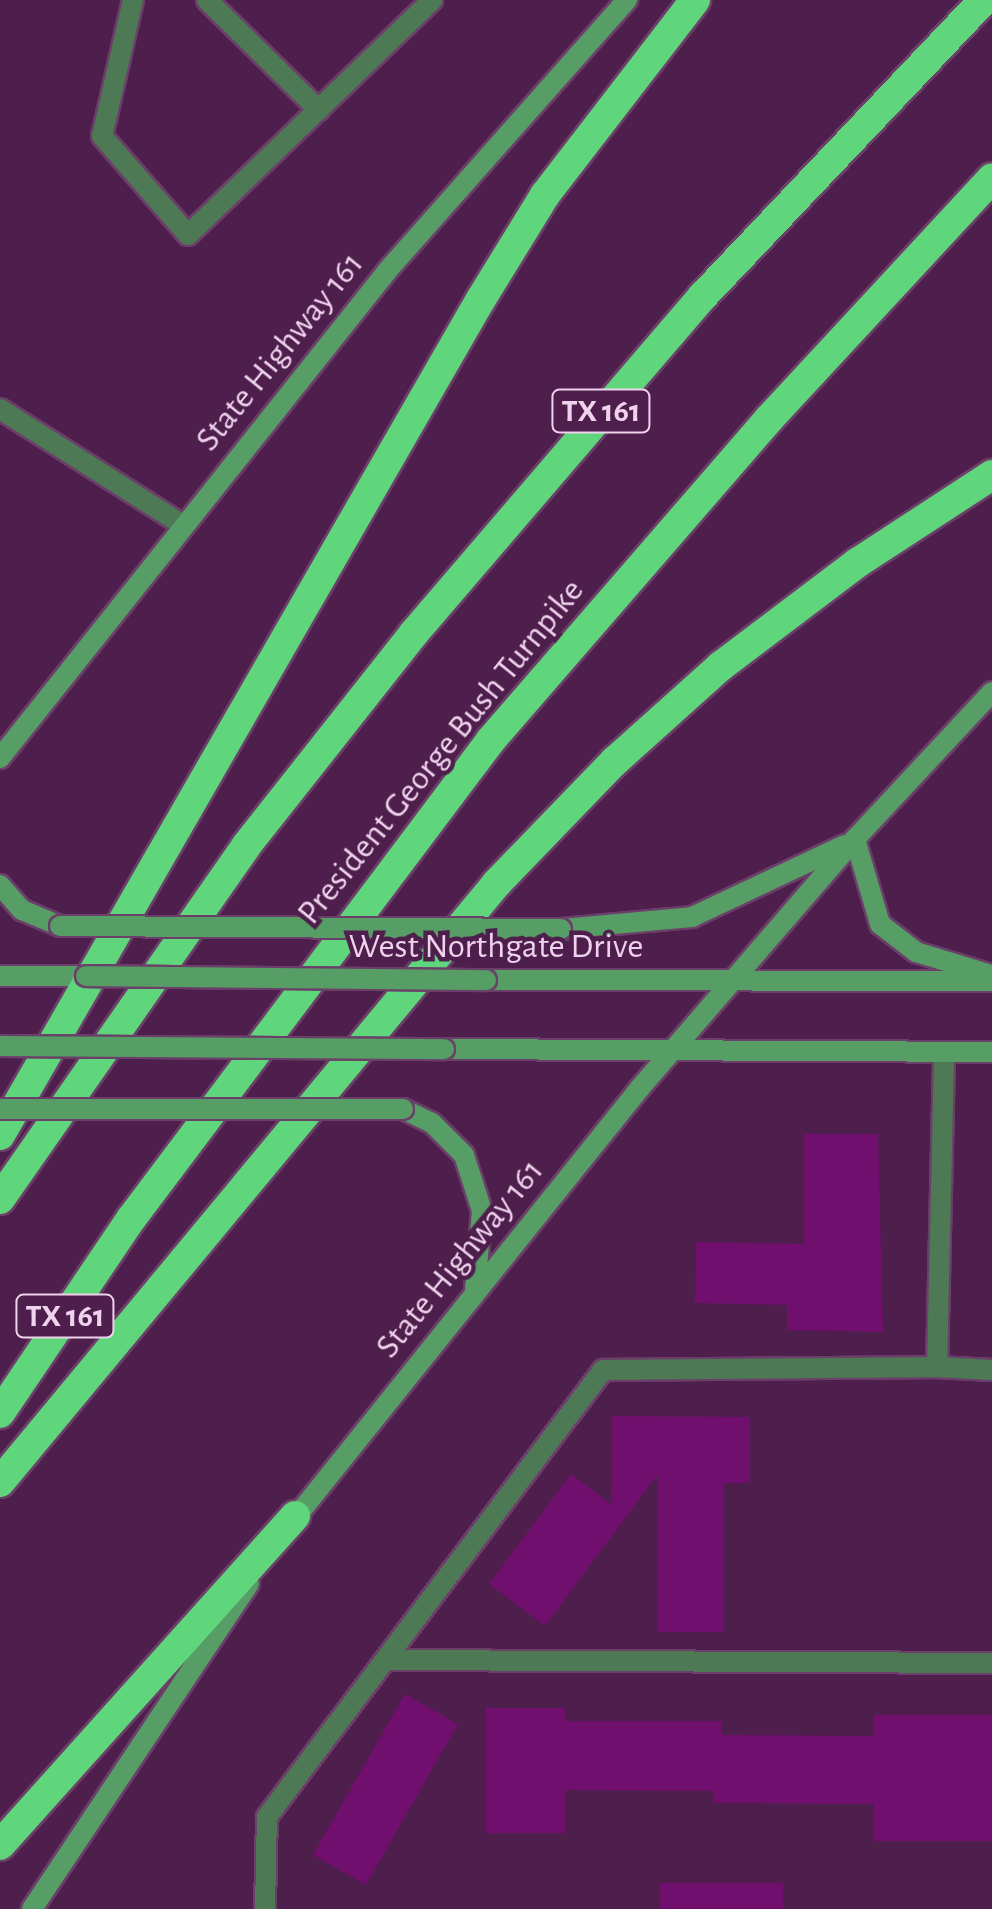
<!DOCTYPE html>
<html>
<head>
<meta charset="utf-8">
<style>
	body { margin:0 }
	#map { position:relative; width:992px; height:1909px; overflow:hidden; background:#4e1f4c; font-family:"Alegreya Sans",sans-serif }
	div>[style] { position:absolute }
	.building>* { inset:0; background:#710f6e }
	.roads { filter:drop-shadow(2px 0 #6b3f69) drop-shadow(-2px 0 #6b3f69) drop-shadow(0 2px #6b3f69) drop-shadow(0 -2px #6b3f69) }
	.lane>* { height:20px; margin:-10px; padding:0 10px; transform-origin:10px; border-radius:10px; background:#4d7955 }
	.secondary>* { height:20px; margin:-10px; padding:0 10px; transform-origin:10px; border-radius:10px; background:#569e65 }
	.highway>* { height:30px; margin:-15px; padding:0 15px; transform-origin:15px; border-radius:15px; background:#5fd57c }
	.bridges { filter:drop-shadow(2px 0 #6b3f69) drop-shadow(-2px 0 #6b3f69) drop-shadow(0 2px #6b3f69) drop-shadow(0 -2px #6b3f69) }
	.secondary-bridge>* { height:20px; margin:-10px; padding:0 10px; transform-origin:10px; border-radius:10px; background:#569e65 }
	span { translate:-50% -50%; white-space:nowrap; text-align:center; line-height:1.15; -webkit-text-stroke:9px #4e1f4c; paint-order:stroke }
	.shield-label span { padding:2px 8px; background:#4e1f4c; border:2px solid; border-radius:8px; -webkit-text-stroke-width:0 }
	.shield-label { font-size:32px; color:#efd2ec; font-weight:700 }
	.street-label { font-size:35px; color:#efd2ec }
</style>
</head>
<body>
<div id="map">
	<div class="building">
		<i style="clip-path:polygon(804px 1134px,878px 1134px,883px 1332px,787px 1330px,787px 1305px,695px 1303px,696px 1242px,804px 1244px)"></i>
		<i style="clip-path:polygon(612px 1416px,750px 1417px,750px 1483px,724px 1483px,724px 1632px,657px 1632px,657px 1475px,545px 1626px,489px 1584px,571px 1474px,611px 1504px)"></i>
		<i style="clip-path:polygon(405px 1694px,458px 1724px,366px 1885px,313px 1855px)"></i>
		<i style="clip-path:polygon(486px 1708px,565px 1708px,565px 1721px,721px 1721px,721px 1735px,874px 1736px,874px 1715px,992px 1715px,992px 1841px,874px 1841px,874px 1804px,713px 1803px,713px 1791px,565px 1790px,565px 1833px,486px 1833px)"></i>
		<i style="clip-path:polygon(660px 1883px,783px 1883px,783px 1909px,660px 1909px)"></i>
	</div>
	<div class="roads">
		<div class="lane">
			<i style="left:133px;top:0;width:139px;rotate:102.8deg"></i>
			<i style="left:102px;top:136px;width:131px;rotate:49deg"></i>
			<i style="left:188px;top:235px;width:339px;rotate:-43.9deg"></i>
			<i style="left:207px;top:0;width:157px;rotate:44.5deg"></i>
			<i style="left:0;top:409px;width:217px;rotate:32.4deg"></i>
			<i style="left:937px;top:1367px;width:55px;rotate:3.1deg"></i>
			<i style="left:385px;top:1660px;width:607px;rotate:0.28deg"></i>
			<i style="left:265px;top:1909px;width:92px;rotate:-88.8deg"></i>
			<i style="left:267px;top:1817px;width:559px;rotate:-53.07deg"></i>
			<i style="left:603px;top:1370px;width:334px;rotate:-0.5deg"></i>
			<i style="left:937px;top:1367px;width:315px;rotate:-88.7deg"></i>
		</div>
		<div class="secondary">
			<i style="left:0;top:758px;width:623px;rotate:-51.51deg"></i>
			<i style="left:388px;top:270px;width:361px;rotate:-48.5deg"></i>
			<i style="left:855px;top:839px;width:89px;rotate:73.6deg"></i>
			<i style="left:880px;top:924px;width:46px;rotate:37.9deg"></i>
			<i style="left:916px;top:952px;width:78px;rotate:17deg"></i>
			<i style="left:0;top:885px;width:33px;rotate:49deg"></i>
			<i style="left:22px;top:910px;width:41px;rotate:22.8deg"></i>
			<i style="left:561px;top:929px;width:132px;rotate:-5.2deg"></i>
			<i style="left:692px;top:917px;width:168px;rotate:-25.3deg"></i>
			<i style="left:0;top:976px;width:86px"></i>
			<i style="left:486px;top:980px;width:506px;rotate:0.11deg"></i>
			<i style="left:444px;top:1049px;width:548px;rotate:0.31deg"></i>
			<i style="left:403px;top:1109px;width:32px;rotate:26deg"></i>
			<i style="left:432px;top:1123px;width:45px;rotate:45deg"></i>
			<i style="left:464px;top:1155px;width:59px;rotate:72.2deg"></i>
			<i style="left:482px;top:1211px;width:78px;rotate:95.1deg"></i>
			<i style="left:288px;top:1527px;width:563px;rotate:-51.28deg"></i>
			<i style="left:640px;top:1088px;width:329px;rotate:-49.2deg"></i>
			<i style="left:855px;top:839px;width:201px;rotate:-47deg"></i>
			<i style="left:32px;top:1909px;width:391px;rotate:-56.3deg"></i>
		</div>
		<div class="highway">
			<i style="left:0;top:1135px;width:964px;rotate:-60.09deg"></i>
			<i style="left:481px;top:299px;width:122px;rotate:-58.4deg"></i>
			<i style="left:545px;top:195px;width:246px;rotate:-52.4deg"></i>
			<i style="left:0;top:1199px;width:430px;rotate:-55.1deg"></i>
			<i style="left:246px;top:846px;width:271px;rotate:-51.7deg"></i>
			<i style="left:414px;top:633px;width:444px;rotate:-49.4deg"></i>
			<i style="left:703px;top:296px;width:408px;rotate:-46.5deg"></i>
			<i style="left:0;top:1413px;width:234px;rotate:-56deg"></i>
			<i style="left:131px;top:1219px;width:599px;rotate:-53.07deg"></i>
			<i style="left:491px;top:740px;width:425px;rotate:-49.1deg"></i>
			<i style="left:769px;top:419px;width:328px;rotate:-47.2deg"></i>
			<i style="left:0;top:1482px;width:778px;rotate:-50.32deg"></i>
			<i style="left:497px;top:883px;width:170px;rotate:-46deg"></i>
			<i style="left:615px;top:761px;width:142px;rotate:-41.9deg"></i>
			<i style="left:721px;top:666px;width:171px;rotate:-37.1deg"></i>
			<i style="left:857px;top:563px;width:161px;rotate:-33.1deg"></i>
			<i style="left:0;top:1845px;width:442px;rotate:-48.1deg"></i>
		</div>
	</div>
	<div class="bridges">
		<div class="secondary-bridge">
			<i style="left:60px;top:926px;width:501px;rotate:0.34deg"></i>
			<i style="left:86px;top:976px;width:400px;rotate:0.6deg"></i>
			<i style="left:0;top:1046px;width:444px;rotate:0.4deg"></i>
			<i style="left:0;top:1109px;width:403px"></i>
		</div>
	</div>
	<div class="shield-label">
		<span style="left:601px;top:411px">TX 161</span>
		<span style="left:65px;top:1316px">TX 161</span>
	</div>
	<div class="street-label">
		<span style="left:280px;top:352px;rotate:-51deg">State Highway 161</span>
		<span style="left:441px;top:752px;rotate:-51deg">President George Bush Turnpike</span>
		<span style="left:496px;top:947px">West Northgate Drive</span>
		<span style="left:460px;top:1259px;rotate:-51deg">State Highway 161</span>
	</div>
</div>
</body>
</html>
